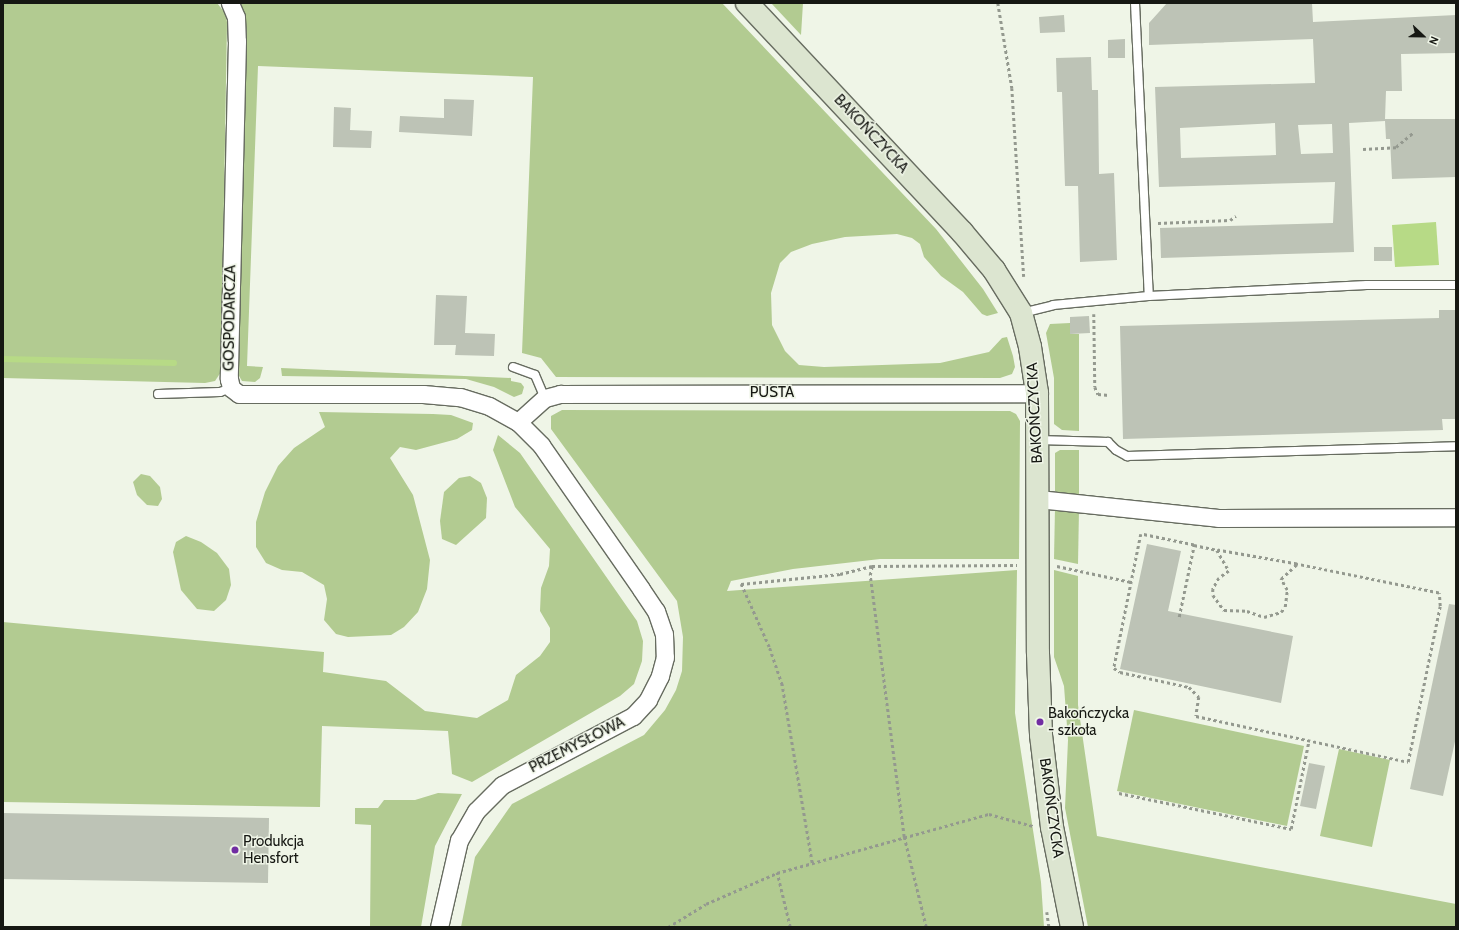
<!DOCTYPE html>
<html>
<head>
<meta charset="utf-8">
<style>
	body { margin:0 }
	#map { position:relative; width:1459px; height:930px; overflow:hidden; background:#eff5e7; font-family:Cabin,sans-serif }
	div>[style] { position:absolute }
	.green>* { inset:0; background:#b2cb91 }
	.water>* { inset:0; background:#b7da86 }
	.stream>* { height:5.5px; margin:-2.75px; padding:0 2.75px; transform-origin:2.75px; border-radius:2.75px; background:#b7da86 }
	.building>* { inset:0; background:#bdc3b6 }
	.path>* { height:2.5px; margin-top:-1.25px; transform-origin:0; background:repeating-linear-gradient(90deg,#94998f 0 3px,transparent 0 6px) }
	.roads { filter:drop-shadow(1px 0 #676c60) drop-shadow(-1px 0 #676c60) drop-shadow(0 1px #676c60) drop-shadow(0 -1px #676c60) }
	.lane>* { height:8px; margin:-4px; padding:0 4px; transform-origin:4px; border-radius:4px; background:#fff }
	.street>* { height:17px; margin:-8.5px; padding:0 8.5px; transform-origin:8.5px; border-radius:8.5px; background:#fff }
	.secondary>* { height:22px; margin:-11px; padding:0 11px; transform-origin:11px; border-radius:11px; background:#dce5d0 }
	.dots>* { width:11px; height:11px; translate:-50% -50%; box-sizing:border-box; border:2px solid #eff5e7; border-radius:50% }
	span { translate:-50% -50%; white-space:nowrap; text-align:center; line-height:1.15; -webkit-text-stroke:3px #eff5e7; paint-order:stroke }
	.street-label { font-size:15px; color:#161813 }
	.poi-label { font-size:15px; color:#161813 }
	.left { translate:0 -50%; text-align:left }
	.frame { position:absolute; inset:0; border:4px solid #161813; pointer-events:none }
	.north { position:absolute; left:1403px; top:16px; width:40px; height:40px; -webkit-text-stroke:3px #eff5e7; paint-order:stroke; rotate:112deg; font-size:11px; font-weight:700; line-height:16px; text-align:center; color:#161813 }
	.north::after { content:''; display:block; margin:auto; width:14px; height:18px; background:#161813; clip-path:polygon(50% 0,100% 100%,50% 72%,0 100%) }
</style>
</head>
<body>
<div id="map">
	<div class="green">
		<i style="clip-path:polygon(3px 3px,217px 3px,225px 13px,227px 22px,221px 372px,215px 381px,205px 383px,3px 378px)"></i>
		<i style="clip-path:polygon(241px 3px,722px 3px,936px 229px,983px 289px,998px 313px,987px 316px,982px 314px,963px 292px,941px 276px,924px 257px,920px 244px,912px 238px,897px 234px,845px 237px,812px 244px,791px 252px,780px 263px,771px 293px,772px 325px,785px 351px,799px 365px,824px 367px,940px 363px,989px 352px,1002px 338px,1007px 337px,1013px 356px,1015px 367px,1012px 374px,1000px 378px,556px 377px,541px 358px,522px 353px,533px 77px,258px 66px,247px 366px,263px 367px,260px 378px,255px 382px,242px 381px,235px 369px,247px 32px)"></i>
		<i style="clip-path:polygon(771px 3px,803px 3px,801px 35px)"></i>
		<i style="clip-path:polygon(1070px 323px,1070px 334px,1079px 334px,1079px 431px,1062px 430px,1054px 424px,1054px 378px,1046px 333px,1050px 324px)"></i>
		<i style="clip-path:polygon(281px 368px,511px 378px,511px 381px,521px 383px,524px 387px,522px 394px,514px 397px,494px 387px,466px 379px,282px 376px)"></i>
		<i style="clip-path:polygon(562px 410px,1010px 411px,1016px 414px,1020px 421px,1019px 559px,880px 559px,793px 569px,731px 581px,727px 591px,1017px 570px,1015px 713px,1041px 882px,1044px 927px,461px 927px,475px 857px,512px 804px,644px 735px,665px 710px,676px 690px,682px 671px,683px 637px,677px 601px,551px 429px,551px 416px)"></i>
		<i style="clip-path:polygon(319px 412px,433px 414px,451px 415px,473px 423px,472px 430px,457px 439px,416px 450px,400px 447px,390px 458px,413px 495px,430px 560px,427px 589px,418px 612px,404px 627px,391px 635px,348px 637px,336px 634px,324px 620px,327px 599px,324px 585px,302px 572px,282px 570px,266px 563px,256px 547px,256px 522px,265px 492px,278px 466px,294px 448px,325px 427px)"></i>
		<i style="clip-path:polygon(498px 435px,520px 453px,637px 621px,643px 641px,642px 661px,634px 684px,620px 696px,472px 782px,452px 774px,448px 731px,322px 726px,320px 807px,3px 802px,3px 622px,324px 652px,323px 672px,386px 681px,425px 711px,477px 718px,508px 700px,516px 675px,540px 656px,550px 642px,550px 628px,540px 611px,541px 588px,549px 566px,550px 549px,515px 507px,493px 450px)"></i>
		<i style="clip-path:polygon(1060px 450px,1079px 450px,1079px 497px,1059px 494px,1055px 491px,1055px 453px)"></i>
		<i style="clip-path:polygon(141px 474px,150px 476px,160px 487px,162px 499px,158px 506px,147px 505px,137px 495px,133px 482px)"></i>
		<i style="clip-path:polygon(470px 476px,481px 483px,487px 498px,486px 518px,456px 545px,442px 539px,440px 521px,444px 492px,459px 478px)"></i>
		<i style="clip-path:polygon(1055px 508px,1079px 509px,1078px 564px,1054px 559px)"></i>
		<i style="clip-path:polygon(186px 536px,201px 542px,217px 553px,229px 569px,231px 585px,226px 600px,214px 611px,197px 609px,181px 590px,173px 552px,176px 542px)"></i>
		<i style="clip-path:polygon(1054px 570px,1078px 576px,1078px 705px,1097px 836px,1456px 904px,1456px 927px,1088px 927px,1065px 808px,1068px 740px,1064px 686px,1054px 657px)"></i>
		<i style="clip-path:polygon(1134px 710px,1304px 746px,1287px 826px,1117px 791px)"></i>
		<i style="clip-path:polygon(1339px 749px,1390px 760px,1372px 847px,1320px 836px)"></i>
		<i style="clip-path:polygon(438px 793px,462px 794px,435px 846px,421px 927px,370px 927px,371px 825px,355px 824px,355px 808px,378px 808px,384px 800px,415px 800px)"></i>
	</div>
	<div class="water">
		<i style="clip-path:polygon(1436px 222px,1439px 265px,1395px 267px,1392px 225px)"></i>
	</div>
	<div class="stream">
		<i style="left:3px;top:359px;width:171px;rotate:1.3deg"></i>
	</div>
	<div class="building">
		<i style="clip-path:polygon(evenodd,1167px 3px,1312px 3px,1313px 22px,1456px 15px,1456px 53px,1401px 54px,1402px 91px,1386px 91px,1385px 119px,1456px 119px,1456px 177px,1392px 179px,1390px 139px,1386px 139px,1385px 121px,1349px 123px,1354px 252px,1161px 258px,1160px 228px,1333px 223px,1335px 182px,1159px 187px,1155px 87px,1315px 83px,1313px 39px,1149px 45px,1149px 23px,1167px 3px,1275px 123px,1276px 155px,1181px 158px,1180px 128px,1275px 123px,1167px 3px,1332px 124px,1333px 153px,1301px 154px,1298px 125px,1332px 124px)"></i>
		<i style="clip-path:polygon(1064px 15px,1065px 32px,1040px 33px,1039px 17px)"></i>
		<i style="clip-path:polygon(1125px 39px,1125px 58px,1108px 58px,1108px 40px)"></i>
		<i style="clip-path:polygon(1091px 57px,1092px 90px,1098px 90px,1099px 174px,1114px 173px,1117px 260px,1080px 262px,1078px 186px,1065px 186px,1062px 92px,1057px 92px,1056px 58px)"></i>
		<i style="clip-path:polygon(444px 99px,474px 100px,472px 136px,399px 132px,400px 116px,444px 118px)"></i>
		<i style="clip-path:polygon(334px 107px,351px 108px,350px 130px,372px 131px,371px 148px,333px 147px)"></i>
		<i style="clip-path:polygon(1374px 247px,1392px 247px,1392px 261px,1374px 261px)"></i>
		<i style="clip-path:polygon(436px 295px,467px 296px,465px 333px,495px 334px,494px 356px,455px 355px,456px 345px,434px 345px)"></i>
		<i style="clip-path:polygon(1439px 310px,1456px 310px,1456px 419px,1442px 419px,1443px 430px,1123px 439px,1120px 326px,1439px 318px)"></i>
		<i style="clip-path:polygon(1089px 316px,1090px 333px,1070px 334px,1070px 317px)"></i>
		<i style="clip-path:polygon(1147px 544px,1181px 551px,1168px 611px,1293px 636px,1281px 703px,1120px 669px)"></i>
		<i style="clip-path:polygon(1449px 604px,1456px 605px,1456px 737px,1443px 796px,1410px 789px)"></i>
		<i style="clip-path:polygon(1309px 763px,1325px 766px,1316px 809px,1300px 806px)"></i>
		<i style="clip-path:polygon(3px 813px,269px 818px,268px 883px,3px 879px)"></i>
	</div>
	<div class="path">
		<i style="left:998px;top:3px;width:86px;rotate:80.6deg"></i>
		<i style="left:1012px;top:88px;width:189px;rotate:86.4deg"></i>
		<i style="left:1363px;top:149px;width:33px;rotate:-3deg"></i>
		<i style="left:1396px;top:147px;width:23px;rotate:-40deg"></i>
		<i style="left:1158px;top:223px;width:72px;rotate:-2.4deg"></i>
		<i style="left:1230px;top:220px;width:7px;rotate:-34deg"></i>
		<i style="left:1094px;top:314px;width:73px;rotate:89.2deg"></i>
		<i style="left:1095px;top:387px;width:8px;rotate:67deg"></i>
		<i style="left:1098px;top:394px;width:11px;rotate:5deg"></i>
		<i style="left:1194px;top:545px;width:24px;rotate:12deg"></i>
		<i style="left:1217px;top:550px;width:24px;rotate:60deg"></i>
		<i style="left:1229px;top:571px;width:12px;rotate:145deg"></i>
		<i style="left:1219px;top:578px;width:13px;rotate:119deg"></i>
		<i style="left:1213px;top:589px;width:6px;rotate:90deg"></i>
		<i style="left:1213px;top:595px;width:19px;rotate:54deg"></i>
		<i style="left:1224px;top:610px;width:23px;rotate:2deg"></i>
		<i style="left:1247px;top:611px;width:18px;rotate:19deg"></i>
		<i style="left:1264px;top:617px;width:18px;rotate:-16deg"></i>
		<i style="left:1281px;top:612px;width:6px;rotate:-51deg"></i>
		<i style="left:1285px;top:607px;width:17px;rotate:-83deg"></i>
		<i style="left:1287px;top:590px;width:13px;rotate:-119deg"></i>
		<i style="left:1281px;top:579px;width:22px;rotate:-43deg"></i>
		<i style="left:1297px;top:564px;width:81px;rotate:-170.1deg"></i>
		<i style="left:1057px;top:566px;width:76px;rotate:12.2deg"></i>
		<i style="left:1179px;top:617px;width:74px;rotate:-78.2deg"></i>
		<i style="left:1194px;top:545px;width:54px;rotate:-168.3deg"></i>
		<i style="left:1141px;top:534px;width:137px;rotate:101.4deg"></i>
		<i style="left:1114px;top:668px;width:7px;rotate:34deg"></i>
		<i style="left:1120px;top:672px;width:71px;rotate:12.3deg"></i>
		<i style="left:1189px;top:687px;width:14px;rotate:45deg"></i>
		<i style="left:1199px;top:697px;width:19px;rotate:99deg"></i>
		<i style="left:1196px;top:716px;width:217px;rotate:12.2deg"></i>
		<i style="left:1408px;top:762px;width:159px;rotate:-78.4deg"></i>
		<i style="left:1440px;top:606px;width:13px;rotate:-94deg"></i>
		<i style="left:1439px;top:593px;width:145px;rotate:-168.5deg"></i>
		<i style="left:1119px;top:793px;width:176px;rotate:11.8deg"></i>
		<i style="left:1291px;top:829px;width:91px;rotate:-78.6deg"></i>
		<i style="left:812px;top:863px;width:181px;rotate:-99.6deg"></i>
		<i style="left:782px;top:685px;width:40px;rotate:-108.9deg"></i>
		<i style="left:769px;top:647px;width:69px;rotate:-114deg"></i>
		<i style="left:741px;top:584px;width:100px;rotate:-5.8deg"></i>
		<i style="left:840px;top:574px;width:33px;rotate:-14deg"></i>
		<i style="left:1047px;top:912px;width:15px;rotate:82deg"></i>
		<i style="left:668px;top:927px;width:44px;rotate:-31.2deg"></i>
		<i style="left:706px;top:904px;width:77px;rotate:-23.6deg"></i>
		<i style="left:790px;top:927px;width:56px;rotate:-103.5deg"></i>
		<i style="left:777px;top:873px;width:220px;rotate:-15.6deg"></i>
		<i style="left:989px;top:814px;width:46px;rotate:15.3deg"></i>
		<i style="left:926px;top:927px;width:93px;rotate:-103.7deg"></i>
		<i style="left:904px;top:837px;width:264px;rotate:-97.4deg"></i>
		<i style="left:870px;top:575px;width:9px;rotate:-77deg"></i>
		<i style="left:872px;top:566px;width:145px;rotate:-0.4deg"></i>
	</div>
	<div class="roads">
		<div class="lane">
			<i style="left:1135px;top:3px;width:293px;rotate:87.3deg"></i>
			<i style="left:1022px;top:313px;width:32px;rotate:-14deg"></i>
			<i style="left:1053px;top:305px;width:96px;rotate:-5.4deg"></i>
			<i style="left:1149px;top:296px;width:218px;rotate:-2.9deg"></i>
			<i style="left:1367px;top:285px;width:89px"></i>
			<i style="left:513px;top:367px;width:23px;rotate:20deg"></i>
			<i style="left:535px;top:375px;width:25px;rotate:67deg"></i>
			<i style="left:158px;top:394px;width:62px;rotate:-1.8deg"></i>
			<i style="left:220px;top:392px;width:12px;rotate:-20deg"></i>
			<i style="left:1038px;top:440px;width:70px;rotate:1.6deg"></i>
			<i style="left:1108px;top:442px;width:11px;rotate:45deg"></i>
			<i style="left:1116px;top:450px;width:13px;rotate:29deg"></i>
			<i style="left:1127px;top:456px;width:329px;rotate:-1.7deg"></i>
		</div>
		<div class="street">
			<i style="left:230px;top:3px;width:15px;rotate:67deg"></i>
			<i style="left:236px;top:17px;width:24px;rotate:88deg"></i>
			<i style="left:237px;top:41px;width:338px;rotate:91.4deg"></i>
			<i style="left:229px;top:379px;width:9px;rotate:77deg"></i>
			<i style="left:231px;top:388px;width:10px;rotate:37deg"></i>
			<i style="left:239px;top:394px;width:184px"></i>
			<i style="left:423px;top:394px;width:37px;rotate:5deg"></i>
			<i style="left:460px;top:397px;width:30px;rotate:17deg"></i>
			<i style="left:489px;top:406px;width:33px;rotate:29deg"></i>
			<i style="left:518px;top:422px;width:33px;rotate:45deg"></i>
			<i style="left:541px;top:445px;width:175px;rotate:55.2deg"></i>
			<i style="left:641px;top:589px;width:27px;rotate:56deg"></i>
			<i style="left:656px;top:611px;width:24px;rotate:71deg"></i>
			<i style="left:664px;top:634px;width:23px;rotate:88deg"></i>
			<i style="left:665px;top:657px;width:20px;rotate:105deg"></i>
			<i style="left:660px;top:676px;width:27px;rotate:117deg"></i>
			<i style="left:648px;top:700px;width:22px;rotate:133deg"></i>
			<i style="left:633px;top:716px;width:148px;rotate:152.2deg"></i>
			<i style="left:502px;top:785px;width:37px;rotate:135deg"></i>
			<i style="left:476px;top:811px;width:34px;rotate:120deg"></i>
			<i style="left:459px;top:840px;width:89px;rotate:102.9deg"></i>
			<i style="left:518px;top:422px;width:36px;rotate:-42deg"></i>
			<i style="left:545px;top:398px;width:16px;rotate:-15deg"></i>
			<i style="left:560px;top:394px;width:477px;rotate:-0.1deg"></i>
			<i style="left:1038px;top:499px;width:181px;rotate:6deg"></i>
			<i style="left:1218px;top:518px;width:238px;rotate:-0.2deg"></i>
		</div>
		<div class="secondary">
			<i style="left:747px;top:3px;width:314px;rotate:46.8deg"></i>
			<i style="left:962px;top:232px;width:50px;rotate:49.9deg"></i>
			<i style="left:994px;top:270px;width:51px;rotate:57.9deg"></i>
			<i style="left:1021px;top:313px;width:35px;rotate:75deg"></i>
			<i style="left:1030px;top:347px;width:47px;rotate:81.3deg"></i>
			<i style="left:1037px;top:393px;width:260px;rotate:89.8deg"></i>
			<i style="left:1038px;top:653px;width:82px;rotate:87.9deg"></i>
			<i style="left:1041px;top:735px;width:93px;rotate:83.2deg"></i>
			<i style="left:1052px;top:827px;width:102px;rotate:78.7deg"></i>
		</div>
	</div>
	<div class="dots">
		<i style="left:1040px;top:722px;background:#712da2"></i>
		<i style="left:235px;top:850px;background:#712da2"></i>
	</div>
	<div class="street-label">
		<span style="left:871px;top:134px;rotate:47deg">BAKOŃCZYCKA</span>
		<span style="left:230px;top:318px;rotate:-89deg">GOSPODARCZA</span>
		<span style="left:772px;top:393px">PUSTA</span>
		<span style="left:1035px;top:413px;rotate:-93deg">BAKOŃCZYCKA</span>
		<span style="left:577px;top:745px;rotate:-27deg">PRZEMYSŁOWA</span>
		<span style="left:1051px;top:808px;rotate:82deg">BAKOŃCZYCKA</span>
	</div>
	<div class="poi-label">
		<span class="left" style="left:1048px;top:722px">Bakończycka<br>- szkoła</span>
		<span class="left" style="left:243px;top:850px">Produkcja<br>Hensfort</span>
	</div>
	<div class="frame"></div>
	<div class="north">N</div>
</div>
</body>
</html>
